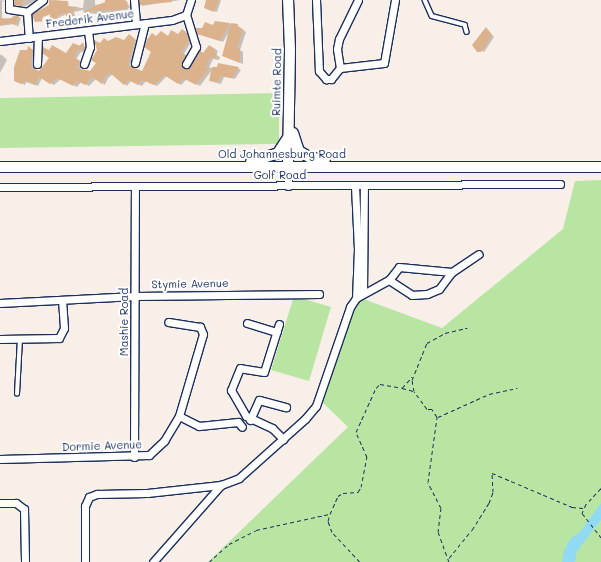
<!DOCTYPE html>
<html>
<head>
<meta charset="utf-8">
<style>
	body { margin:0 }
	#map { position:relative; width:601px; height:562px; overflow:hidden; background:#f8f0e8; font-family:Mali,sans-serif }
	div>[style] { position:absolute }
	.green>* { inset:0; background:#b9e5a3 }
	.water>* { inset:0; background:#92daf3 }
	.shadow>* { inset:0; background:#0003 }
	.building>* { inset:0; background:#dcb28d }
	.path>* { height:1px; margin-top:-0.5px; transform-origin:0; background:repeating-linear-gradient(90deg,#1b2f5e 0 4px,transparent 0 7px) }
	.roads { filter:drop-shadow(1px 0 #1b2f5e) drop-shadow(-1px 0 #1b2f5e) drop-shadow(0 1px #1b2f5e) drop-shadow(0 -1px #1b2f5e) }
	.service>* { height:3.5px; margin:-1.75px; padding:0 1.75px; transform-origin:1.75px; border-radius:1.75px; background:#fff }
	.minor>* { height:7px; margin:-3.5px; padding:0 3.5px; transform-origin:3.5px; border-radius:3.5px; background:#fff }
	.secondary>* { height:10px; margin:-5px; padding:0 5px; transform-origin:5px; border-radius:5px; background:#fff }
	span { translate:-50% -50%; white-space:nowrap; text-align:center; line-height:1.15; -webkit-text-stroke:4px #fff; paint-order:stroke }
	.street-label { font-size:11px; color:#1b2f5e }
</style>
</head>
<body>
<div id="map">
	<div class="green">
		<i style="clip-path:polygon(279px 93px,279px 144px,0 148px,0 98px)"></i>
		<i style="clip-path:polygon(601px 180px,601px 562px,208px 562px,348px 427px,319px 399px,358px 297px,442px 328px,563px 229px,575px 181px)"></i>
		<i style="clip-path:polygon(294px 296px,331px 307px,309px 381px,271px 370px)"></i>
	</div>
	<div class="water">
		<i style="clip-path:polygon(601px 503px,601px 520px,577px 551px,575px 562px,562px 562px,564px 550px,571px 538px,580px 532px)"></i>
	</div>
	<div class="shadow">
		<i style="clip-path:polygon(0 0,5px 1px,2px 2px,2px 19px,19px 17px,21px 18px,18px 27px,15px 24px,0 26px)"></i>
		<i style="clip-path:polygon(15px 0,36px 0,24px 7px,15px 4px)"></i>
		<i style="clip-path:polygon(54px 0,68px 2px,69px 7px,83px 8px,84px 0,95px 0,95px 5px,106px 3px,106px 0,125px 0,130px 7px,127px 10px,97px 14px,85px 13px,83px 10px,74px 12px,75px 16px,69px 17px,67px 14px,53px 20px,51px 19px,54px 12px)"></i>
		<i style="clip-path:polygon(140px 0,180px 0,142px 6px)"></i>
		<i style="clip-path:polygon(207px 0,221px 0,217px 12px,207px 9px)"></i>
		<i style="clip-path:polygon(47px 8px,49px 15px,43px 17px,42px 22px,36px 21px)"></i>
		<i style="clip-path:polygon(229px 24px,237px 25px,246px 32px,240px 50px,243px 52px,243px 64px,227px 57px,229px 32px,223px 42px,198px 34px,214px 26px)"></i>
		<i style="clip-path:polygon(182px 30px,189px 34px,191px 42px,184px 54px,188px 57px,184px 66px,185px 69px,189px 69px,210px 46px,218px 51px,216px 55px,220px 57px,219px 60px,213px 59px,209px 68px,238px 68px,241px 70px,235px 79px,224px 77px,221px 84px,213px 82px,210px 80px,212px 70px,200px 86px,187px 79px,181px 85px,167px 76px,157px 86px,146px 81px,142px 86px,131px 81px,127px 86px,113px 74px,108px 78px,105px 85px,96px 79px,89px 86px,81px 82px,77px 87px,61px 79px,54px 85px,42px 78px,38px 86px,26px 82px,25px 85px,15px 80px,32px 50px,35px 52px,33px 69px,39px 72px,83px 43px,87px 51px,81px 52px,76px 59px,82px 64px,80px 70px,90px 72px,97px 63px,100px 45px,108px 42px,124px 42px,129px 36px,138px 41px,130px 67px,143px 72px,157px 37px,178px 35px)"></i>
		<i style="clip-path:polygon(488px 30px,494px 37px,484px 52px,474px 48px)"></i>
		<i style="clip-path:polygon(1px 54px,7px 60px,0 73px,0 56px)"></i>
	</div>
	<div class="building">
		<i style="clip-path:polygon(14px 0,23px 0,21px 6px,14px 5px)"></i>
		<i style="clip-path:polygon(49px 0,68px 1px,67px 6px,79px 7px,72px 11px,74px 16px,66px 16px,66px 13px,57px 15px,57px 19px,50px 19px,50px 14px,42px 17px,41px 21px,35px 22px,32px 14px,49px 5px)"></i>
		<i style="clip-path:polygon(105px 0,123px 0,127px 1px,128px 6px,125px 9px,82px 12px,105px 2px)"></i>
		<i style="clip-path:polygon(139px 0,172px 0,172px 2px,139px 5px)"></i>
		<i style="clip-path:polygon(206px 0,219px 0,214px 12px,204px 8px)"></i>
		<i style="clip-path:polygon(14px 15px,19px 16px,15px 26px,13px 23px,0 25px,0 18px,11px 19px)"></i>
		<i style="clip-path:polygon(215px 21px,230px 23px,220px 41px,197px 34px,196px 28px,202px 28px,205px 22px,213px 25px)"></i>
		<i style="clip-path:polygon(231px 23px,238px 24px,237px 27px,243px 29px,237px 48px,240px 49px,240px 63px,222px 56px)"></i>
		<i style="clip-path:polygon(486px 27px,492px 35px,481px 52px,477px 52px,472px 45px)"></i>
		<i style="clip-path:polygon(182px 29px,186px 32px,189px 40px,181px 52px,186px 55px,181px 64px,183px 68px,190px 67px,200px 50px,203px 53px,209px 45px,215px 49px,214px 52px,217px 54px,216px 58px,210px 58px,205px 68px,210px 67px,196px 85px,183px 78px,178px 84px,164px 75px,154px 85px,142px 80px,138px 85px,128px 80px,124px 85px,110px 73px,105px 76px,102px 84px,92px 77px,85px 85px,77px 81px,73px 86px,57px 78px,50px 84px,39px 77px,35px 85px,27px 81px,21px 84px,14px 81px,14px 67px,20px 50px,27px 50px,28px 46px,33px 50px,31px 67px,39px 71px,49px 58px,42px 53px,43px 47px,49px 50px,52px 45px,66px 53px,73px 43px,80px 46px,83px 42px,84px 49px,78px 50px,74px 57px,80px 61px,77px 68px,90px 71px,96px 63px,91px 60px,97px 50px,94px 40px,100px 43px,104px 38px,108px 41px,116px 37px,124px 40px,129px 34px,135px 39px,128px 65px,142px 71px,151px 52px,144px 47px,146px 41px,152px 33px,156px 36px,161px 31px,168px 36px,171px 30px,178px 34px)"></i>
		<i style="clip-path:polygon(218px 63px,239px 67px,232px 78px,221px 76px,218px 82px,209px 81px,212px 67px,217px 67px)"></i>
	</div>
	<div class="path">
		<i style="left:402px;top:388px;width:12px;rotate:14deg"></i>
		<i style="left:438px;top:417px;width:56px;rotate:-24.3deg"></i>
		<i style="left:489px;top:394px;width:29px;rotate:-12deg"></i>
		<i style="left:601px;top:488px;width:22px;rotate:133deg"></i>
		<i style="left:586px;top:504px;width:10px;rotate:114deg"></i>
		<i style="left:582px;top:513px;width:31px;rotate:52deg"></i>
		<i style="left:449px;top:558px;width:36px;rotate:-51deg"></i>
		<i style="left:472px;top:530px;width:32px;rotate:-58deg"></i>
		<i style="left:489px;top:503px;width:12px;rotate:-70deg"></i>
		<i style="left:493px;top:492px;width:19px;rotate:-93deg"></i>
		<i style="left:492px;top:473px;width:87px;rotate:23deg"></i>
		<i style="left:572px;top:507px;width:11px;rotate:5deg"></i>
		<i style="left:209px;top:562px;width:27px;rotate:-42deg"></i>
		<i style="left:229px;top:544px;width:30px;rotate:-27deg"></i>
		<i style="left:256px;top:530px;width:75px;rotate:-12.4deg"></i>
		<i style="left:360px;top:562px;width:41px;rotate:-133deg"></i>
		<i style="left:332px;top:532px;width:12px;rotate:-110deg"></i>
		<i style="left:328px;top:521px;width:7px;rotate:-74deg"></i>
		<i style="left:330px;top:514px;width:20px;rotate:-66deg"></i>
		<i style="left:338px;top:496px;width:6px;rotate:-31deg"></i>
		<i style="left:343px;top:493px;width:15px;rotate:-4deg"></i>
		<i style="left:358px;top:492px;width:6px;rotate:-59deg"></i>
		<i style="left:361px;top:487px;width:31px;rotate:-79deg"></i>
		<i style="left:367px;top:457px;width:27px;rotate:-114deg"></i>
		<i style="left:356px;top:432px;width:48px;rotate:-65.6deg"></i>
		<i style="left:376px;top:388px;width:6px;rotate:-45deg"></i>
		<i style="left:380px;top:384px;width:22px;rotate:10deg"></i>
		<i style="left:402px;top:388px;width:15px;rotate:-48deg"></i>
		<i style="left:449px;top:562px;width:32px;rotate:-110deg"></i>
		<i style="left:438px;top:532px;width:24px;rotate:-83deg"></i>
		<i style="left:441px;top:508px;width:29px;rotate:-117deg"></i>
		<i style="left:428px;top:482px;width:66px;rotate:-82.1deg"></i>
		<i style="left:437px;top:417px;width:9px;rotate:-122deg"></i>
		<i style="left:432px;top:409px;width:5px;rotate:180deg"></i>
		<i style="left:427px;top:409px;width:22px;rotate:-126deg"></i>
		<i style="left:414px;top:391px;width:11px;rotate:-100deg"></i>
		<i style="left:412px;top:380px;width:40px;rotate:-68deg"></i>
		<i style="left:427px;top:343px;width:21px;rotate:-29deg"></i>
		<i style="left:445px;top:333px;width:23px;rotate:-13deg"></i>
	</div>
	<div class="roads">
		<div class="service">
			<i style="left:425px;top:0;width:17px;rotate:66deg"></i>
			<i style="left:432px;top:16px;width:34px;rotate:15deg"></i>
			<i style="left:465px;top:25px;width:7px;rotate:74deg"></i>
			<i style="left:17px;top:394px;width:55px;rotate:-86.9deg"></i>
		</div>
		<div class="minor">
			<i style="left:9px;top:0;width:9px;rotate:90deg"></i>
			<i style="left:9px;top:9px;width:18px;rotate:9deg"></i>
			<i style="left:27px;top:12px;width:26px;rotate:86deg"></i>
			<i style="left:134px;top:0;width:24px;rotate:85deg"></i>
			<i style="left:316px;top:0;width:71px;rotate:87.6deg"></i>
			<i style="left:319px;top:71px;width:11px;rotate:49deg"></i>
			<i style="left:326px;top:79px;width:5px"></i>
			<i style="left:331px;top:79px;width:14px;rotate:-51deg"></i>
			<i style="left:340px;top:68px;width:44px;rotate:-6.5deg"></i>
			<i style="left:384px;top:63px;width:64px;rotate:-80.1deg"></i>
			<i style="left:27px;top:12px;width:20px;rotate:-37deg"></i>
			<i style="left:0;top:41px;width:173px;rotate:-7deg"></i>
			<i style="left:172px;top:20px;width:15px;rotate:-20deg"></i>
			<i style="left:186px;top:15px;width:16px;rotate:-72deg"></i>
			<i style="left:135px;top:63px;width:41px;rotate:-76deg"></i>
			<i style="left:37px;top:64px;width:27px;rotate:-88deg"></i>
			<i style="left:84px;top:64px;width:18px;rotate:-71deg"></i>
			<i style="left:90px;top:47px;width:16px;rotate:-97deg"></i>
			<i style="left:186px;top:64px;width:20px;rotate:-60deg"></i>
			<i style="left:196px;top:47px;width:34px;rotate:-107deg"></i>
			<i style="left:340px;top:68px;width:19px;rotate:-99deg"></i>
			<i style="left:337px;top:49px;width:10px;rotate:-79deg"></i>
			<i style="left:339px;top:39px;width:43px;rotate:-64deg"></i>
			<i style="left:288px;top:165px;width:21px;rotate:90deg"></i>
			<i style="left:355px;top:186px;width:63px;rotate:87.3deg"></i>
			<i style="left:358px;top:249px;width:49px;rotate:92.3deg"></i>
			<i style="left:0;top:187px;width:560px;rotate:-0.31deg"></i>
			<i style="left:389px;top:280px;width:27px;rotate:33deg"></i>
			<i style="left:412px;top:295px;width:15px;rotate:-4deg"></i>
			<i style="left:427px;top:294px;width:13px;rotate:-23deg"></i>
			<i style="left:439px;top:289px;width:21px;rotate:-53deg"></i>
			<i style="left:452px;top:272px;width:32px;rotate:-34deg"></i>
			<i style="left:363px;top:293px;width:107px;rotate:-89.5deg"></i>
			<i style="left:0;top:303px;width:135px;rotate:-3deg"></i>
			<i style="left:135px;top:296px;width:184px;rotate:-0.6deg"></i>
			<i style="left:247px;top:323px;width:31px;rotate:17deg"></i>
			<i style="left:279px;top:324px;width:50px;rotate:107.4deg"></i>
			<i style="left:264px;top:372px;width:24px;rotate:-171deg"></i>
			<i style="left:240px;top:368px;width:24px;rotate:112deg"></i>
			<i style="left:231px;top:390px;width:30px;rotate:60deg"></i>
			<i style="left:246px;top:416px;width:29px;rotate:25deg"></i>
			<i style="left:272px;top:428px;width:16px;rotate:45deg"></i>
			<i style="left:0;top:339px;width:59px;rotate:-1deg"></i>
			<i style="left:59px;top:338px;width:11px;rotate:-63deg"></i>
			<i style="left:64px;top:328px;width:27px;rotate:-94deg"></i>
			<i style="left:179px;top:416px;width:22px;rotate:27deg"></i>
			<i style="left:199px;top:426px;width:39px;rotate:-6deg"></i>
			<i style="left:238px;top:422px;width:6px;rotate:51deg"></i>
			<i style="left:250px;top:420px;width:22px;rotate:-66deg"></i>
			<i style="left:259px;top:400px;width:28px;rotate:15deg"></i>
			<i style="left:134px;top:457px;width:271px;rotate:-89.8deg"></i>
			<i style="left:0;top:459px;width:149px;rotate:-1.5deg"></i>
			<i style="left:149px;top:455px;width:21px;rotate:-43deg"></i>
			<i style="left:164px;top:441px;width:29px;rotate:-59deg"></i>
			<i style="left:179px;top:416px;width:85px;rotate:-73.7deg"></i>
			<i style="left:203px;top:334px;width:8px;rotate:-113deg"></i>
			<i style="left:200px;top:327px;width:32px;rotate:-171deg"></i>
			<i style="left:0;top:503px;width:16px"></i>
			<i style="left:16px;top:503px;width:10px;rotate:37deg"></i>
			<i style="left:24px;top:509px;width:53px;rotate:88.9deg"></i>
			<i style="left:85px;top:562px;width:56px;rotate:-90deg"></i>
			<i style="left:85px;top:506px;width:10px;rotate:-66deg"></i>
			<i style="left:89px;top:497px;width:9px;rotate:-21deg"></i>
			<i style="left:97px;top:494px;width:50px;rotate:-1.1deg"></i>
			<i style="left:147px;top:493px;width:74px;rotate:-6.2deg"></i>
			<i style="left:221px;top:485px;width:19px;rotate:-21deg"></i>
			<i style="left:239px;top:478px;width:89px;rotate:-41.8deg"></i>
			<i style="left:305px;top:419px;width:17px;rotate:-50deg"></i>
			<i style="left:316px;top:406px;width:105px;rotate:-71deg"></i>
			<i style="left:350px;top:307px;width:11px;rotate:-56deg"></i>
			<i style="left:356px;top:298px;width:38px;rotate:-29deg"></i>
			<i style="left:389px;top:280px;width:16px;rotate:-52deg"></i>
			<i style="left:399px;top:267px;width:53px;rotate:5.4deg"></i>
			<i style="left:153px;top:562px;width:103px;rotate:-48.6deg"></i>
		</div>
		<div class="secondary">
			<i style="left:293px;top:133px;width:19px;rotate:72deg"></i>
			<i style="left:299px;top:151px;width:12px;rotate:31deg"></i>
			<i style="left:309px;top:157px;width:16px;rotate:11deg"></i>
			<i style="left:251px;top:162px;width:28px;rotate:-18deg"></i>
			<i style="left:278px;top:153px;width:17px;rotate:-57deg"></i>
			<i style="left:288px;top:165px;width:116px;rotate:-89deg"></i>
			<i style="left:290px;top:49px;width:49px;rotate:-92.3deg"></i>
			<i style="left:0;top:167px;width:601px"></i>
		</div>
	</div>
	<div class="street-label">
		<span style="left:90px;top:19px;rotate:-7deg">Frederik Avenue</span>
		<span style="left:277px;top:82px;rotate:-89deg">Ruimte Road</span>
		<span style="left:282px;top:154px">Old Johannesburg Road</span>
		<span style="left:280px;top:175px">Golf Road</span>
		<span style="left:190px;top:284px;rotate:-1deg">Stymie Avenue</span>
		<span style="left:124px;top:322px;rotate:-90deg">Mashie Road</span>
		<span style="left:102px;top:446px;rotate:-2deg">Dormie Avenue</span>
	</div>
</div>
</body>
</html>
